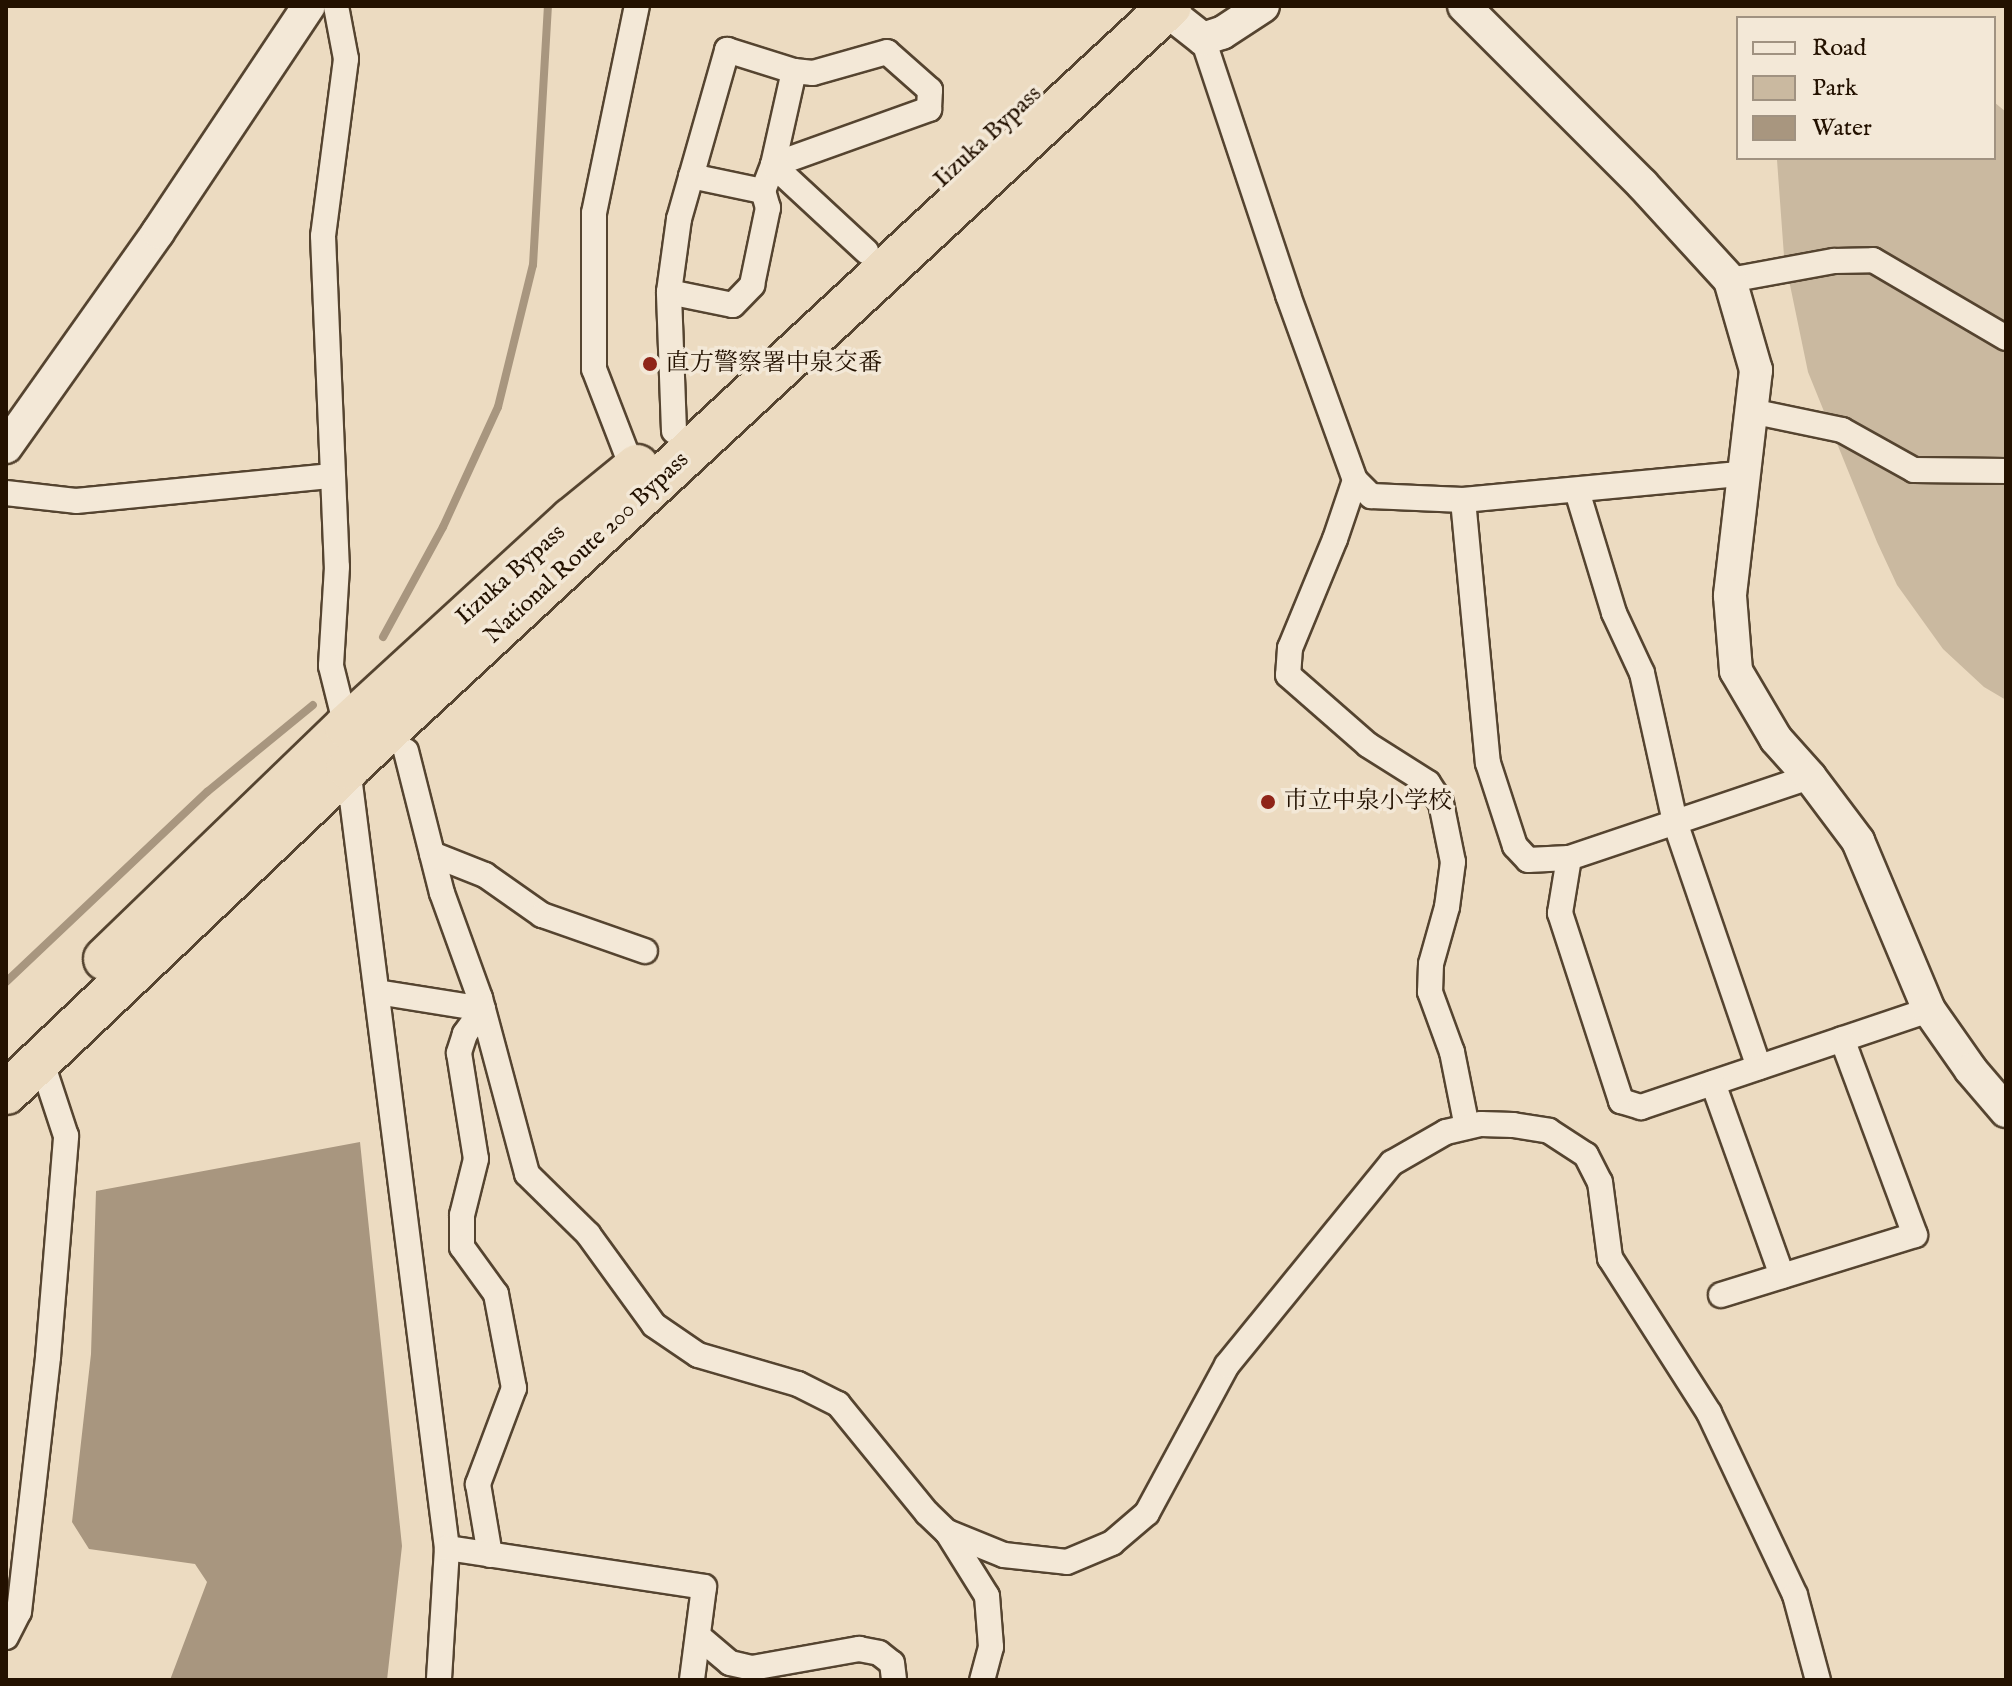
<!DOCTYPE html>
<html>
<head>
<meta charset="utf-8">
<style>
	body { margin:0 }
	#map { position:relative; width:2012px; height:1686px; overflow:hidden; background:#ecdbc1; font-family:"IM FELL English","Noto Serif JP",serif }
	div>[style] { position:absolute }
	.green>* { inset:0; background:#cab9a0 }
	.water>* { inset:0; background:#a8967f }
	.stream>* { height:8px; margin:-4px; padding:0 4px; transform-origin:4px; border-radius:4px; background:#a8967f }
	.roads { filter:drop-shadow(2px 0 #554430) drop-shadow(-2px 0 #554430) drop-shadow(0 2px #554430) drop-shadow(0 -2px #554430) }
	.minor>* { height:24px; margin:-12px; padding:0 12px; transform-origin:12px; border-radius:12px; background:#f3e8d7 }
	.tertiary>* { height:32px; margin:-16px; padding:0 16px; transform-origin:16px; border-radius:16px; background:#f3e8d7 }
	.trunk>* { height:42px; margin:-21px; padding:0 21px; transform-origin:21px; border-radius:21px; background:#ecdbc1 }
	.dots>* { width:22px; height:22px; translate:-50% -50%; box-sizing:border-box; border:4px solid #f3e8d7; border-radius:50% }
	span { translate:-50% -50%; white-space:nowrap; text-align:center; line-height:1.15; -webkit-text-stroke:7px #f3e8d7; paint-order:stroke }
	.street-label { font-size:24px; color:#231100 }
	.poi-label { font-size:24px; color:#231100 }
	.left { translate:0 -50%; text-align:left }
	.frame { position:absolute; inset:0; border:8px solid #231100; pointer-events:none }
	.legend { position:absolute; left:1736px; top:16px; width:260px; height:144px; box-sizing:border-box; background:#f3e8d7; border:2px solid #a09281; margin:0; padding:10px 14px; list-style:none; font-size:24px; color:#231100 }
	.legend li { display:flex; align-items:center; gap:16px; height:40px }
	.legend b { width:40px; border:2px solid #a09281 }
</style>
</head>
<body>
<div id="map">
	<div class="green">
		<i style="clip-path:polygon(1994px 102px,2006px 112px,2006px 700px,1984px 687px,1943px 649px,1897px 585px,1877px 542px,1808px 372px,1784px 256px,1777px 160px,1994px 158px)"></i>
	</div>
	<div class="water">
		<i style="clip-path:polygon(360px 1142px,402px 1546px,387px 1680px,170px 1680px,207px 1582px,195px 1564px,89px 1549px,72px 1522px,91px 1354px,96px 1191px)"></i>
	</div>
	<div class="stream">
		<i style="left:383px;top:637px;width:125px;rotate:-61.4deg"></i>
		<i style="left:443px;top:527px;width:132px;rotate:-65.4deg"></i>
		<i style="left:498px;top:407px;width:146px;rotate:-76.2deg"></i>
		<i style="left:533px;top:265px;width:259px;rotate:-86.7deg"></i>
		<i style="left:6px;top:982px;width:277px;rotate:-43.4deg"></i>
		<i style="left:207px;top:792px;width:137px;rotate:-39.4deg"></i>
	</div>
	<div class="roads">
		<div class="minor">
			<i style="left:336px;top:6px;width:54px;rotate:79.3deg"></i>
			<i style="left:346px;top:59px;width:178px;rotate:97.4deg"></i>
			<i style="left:323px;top:236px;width:331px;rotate:87.6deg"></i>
			<i style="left:337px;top:567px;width:99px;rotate:93.5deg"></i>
			<i style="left:331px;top:666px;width:62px;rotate:76deg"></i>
			<i style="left:346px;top:726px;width:42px;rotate:87.3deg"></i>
			<i style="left:348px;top:768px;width:786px;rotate:82.77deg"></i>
			<i style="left:447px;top:1548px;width:132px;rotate:93.5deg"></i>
			<i style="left:1203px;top:39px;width:270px;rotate:71.6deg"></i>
			<i style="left:1288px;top:295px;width:197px;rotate:70.1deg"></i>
			<i style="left:1355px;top:480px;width:23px;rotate:45deg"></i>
			<i style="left:1371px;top:496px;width:92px;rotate:2.5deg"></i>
			<i style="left:1463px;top:500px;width:285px;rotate:-5.4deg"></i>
			<i style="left:691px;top:176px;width:74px;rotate:11.8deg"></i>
			<i style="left:763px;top:191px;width:28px;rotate:-69deg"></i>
			<i style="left:773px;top:165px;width:166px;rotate:-19.7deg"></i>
			<i style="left:929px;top:109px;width:19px;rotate:-87deg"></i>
			<i style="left:930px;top:90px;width:57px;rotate:-138.5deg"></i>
			<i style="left:887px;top:52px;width:77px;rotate:164.2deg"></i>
			<i style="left:813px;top:73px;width:19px;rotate:-174deg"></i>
			<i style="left:1730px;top:280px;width:106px;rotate:-10.4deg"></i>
			<i style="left:1834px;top:261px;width:39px;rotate:-1deg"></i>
			<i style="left:1873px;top:260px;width:154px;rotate:30.4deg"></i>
			<i style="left:669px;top:292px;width:65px;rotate:11.5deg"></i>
			<i style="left:733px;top:305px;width:28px;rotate:-46deg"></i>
			<i style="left:752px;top:285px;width:79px;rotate:-78.3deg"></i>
			<i style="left:768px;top:208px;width:18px;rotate:-106deg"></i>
			<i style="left:1751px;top:411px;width:93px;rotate:11.8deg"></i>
			<i style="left:1842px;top:430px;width:82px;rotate:29.1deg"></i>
			<i style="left:1914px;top:470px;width:92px;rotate:0.6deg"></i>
			<i style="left:674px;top:431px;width:139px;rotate:-92.1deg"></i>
			<i style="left:669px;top:292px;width:74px;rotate:-82.2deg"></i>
			<i style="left:679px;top:219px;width:176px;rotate:-74.1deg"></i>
			<i style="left:727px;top:50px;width:70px;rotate:17.4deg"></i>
			<i style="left:794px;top:71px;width:96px;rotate:102.6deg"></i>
			<i style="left:773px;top:165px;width:127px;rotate:42.8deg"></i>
			<i style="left:633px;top:470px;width:108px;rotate:-111.1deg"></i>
			<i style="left:594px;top:369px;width:156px;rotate:-90deg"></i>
			<i style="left:594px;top:213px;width:211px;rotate:-78.3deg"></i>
			<i style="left:1355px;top:480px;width:62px;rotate:108.7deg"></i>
			<i style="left:1335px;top:539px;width:118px;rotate:112.4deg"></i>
			<i style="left:1290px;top:648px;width:27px;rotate:94deg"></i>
			<i style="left:1288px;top:675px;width:106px;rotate:41.2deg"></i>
			<i style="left:1368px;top:745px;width:71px;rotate:32.3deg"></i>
			<i style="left:1428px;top:783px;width:24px;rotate:57deg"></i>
			<i style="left:1441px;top:803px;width:60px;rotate:78.5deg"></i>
			<i style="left:1453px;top:862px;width:45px;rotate:97.6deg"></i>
			<i style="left:1447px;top:907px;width:59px;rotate:105.7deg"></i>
			<i style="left:1431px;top:964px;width:28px;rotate:92deg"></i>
			<i style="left:1430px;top:992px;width:64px;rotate:69.9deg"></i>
			<i style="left:1452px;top:1052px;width:76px;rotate:78.7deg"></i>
			<i style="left:1577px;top:491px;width:127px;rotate:73.1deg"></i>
			<i style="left:1614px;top:613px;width:66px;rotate:65deg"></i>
			<i style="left:1642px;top:673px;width:153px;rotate:77.5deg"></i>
			<i style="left:1675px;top:822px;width:259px;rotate:71.1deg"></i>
			<i style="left:6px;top:493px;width:70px;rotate:6.5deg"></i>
			<i style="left:76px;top:501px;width:257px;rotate:-5.6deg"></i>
			<i style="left:1463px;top:500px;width:264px;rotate:84.6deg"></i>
			<i style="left:1488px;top:763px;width:87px;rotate:72deg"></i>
			<i style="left:1515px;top:846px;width:19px;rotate:47deg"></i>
			<i style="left:1528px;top:860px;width:41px;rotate:-2.8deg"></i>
			<i style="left:1569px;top:858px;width:254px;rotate:-18.6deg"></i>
			<i style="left:406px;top:751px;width:146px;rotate:75.8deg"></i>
			<i style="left:442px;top:893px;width:112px;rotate:70.1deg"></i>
			<i style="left:480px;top:998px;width:182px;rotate:75deg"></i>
			<i style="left:527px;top:1174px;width:86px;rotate:44.5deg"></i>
			<i style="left:588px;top:1234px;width:112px;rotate:54deg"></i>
			<i style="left:654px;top:1325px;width:53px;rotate:34.3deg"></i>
			<i style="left:698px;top:1355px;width:104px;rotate:16.2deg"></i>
			<i style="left:798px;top:1384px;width:45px;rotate:26.6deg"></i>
			<i style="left:838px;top:1404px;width:141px;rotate:50.8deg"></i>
			<i style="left:927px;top:1513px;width:28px;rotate:44deg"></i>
			<i style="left:947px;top:1532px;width:75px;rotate:58deg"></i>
			<i style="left:987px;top:1596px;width:51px;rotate:85.5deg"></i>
			<i style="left:991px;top:1647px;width:34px;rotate:105deg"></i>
			<i style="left:432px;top:854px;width:57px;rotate:21.6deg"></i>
			<i style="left:485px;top:875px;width:70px;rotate:35.1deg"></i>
			<i style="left:542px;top:915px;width:109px;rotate:19.3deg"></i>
			<i style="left:1569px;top:858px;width:56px;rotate:99.3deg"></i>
			<i style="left:1560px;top:913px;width:198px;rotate:72deg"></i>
			<i style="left:1621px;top:1101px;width:21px;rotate:17deg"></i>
			<i style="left:1641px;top:1107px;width:304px;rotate:-18.6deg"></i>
			<i style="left:377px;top:992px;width:107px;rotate:9.1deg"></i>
			<i style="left:483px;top:1009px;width:31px;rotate:126deg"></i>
			<i style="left:465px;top:1034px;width:20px;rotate:108deg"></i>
			<i style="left:459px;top:1053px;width:107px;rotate:80.9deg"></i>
			<i style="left:476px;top:1159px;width:58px;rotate:104deg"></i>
			<i style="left:462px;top:1215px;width:32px;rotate:90deg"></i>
			<i style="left:462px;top:1247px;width:58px;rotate:54.1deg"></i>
			<i style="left:496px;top:1294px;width:96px;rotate:79.2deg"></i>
			<i style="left:514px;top:1388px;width:103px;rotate:110.6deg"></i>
			<i style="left:478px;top:1484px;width:72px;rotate:80.4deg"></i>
			<i style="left:1713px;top:1083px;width:205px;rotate:70.3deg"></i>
			<i style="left:1721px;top:1295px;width:203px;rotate:-17.2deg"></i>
			<i style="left:1915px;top:1235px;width:209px;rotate:-110.4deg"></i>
			<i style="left:947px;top:1532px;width:61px;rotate:22deg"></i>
			<i style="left:1004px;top:1555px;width:63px;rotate:6.3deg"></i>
			<i style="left:1067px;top:1562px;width:49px;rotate:-22.9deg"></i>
			<i style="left:1112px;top:1543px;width:46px;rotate:-40.6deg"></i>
			<i style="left:1147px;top:1513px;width:168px;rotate:-61.6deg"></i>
			<i style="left:1227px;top:1365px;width:261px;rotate:-50.8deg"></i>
			<i style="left:1392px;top:1163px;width:62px;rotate:-29.9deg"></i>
			<i style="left:1446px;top:1132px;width:36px;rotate:-13deg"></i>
			<i style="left:1481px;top:1124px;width:32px;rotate:2deg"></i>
			<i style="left:1513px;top:1125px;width:36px;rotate:9deg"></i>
			<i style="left:1549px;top:1131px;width:44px;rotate:33deg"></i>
			<i style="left:1586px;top:1155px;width:30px;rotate:63deg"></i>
			<i style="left:1600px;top:1182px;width:77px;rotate:82.5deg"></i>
			<i style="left:1610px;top:1258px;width:184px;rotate:57.4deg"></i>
			<i style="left:1709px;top:1413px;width:201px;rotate:64.7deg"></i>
			<i style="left:1795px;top:1595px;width:88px;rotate:74.9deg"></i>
			<i style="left:447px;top:1548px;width:260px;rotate:8.6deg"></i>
			<i style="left:704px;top:1587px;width:94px;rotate:97.4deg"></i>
			<i style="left:698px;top:1636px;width:42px;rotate:40.2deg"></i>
			<i style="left:730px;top:1663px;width:23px;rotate:13deg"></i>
			<i style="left:752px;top:1668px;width:109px;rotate:-10.1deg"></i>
			<i style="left:859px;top:1649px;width:20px;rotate:11deg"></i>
			<i style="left:879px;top:1653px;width:16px;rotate:38deg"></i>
			<i style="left:892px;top:1663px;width:17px;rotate:83deg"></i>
			<i style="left:6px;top:1637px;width:28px;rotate:-63deg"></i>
			<i style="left:19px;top:1612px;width:257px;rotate:-83.5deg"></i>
			<i style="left:48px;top:1357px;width:222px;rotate:-85.3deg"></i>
			<i style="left:66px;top:1136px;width:80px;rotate:-108.2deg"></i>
		</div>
		<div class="tertiary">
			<i style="left:1161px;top:6px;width:53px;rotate:38.2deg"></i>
			<i style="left:1203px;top:39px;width:20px;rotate:-18deg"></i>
			<i style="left:1222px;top:33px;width:49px;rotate:-33.4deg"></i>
			<i style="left:1464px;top:6px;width:252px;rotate:45deg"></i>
			<i style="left:1642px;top:184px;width:130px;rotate:47.5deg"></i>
			<i style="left:1730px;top:280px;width:94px;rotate:73.9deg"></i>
			<i style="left:1756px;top:370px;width:227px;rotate:96.6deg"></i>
			<i style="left:1730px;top:596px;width:75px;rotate:85.4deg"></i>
			<i style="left:1736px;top:671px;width:79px;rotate:59.5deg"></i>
			<i style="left:1776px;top:739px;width:51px;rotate:48.2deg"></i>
			<i style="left:1810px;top:777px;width:80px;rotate:53.1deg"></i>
			<i style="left:1858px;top:841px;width:183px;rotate:67.2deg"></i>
			<i style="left:1929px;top:1010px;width:73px;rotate:55deg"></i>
			<i style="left:1971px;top:1070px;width:54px;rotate:49.5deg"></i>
			<i style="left:6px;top:447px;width:263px;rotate:-54.7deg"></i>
			<i style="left:158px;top:232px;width:272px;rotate:-56.3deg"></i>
		</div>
		<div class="trunk">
			<i style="left:105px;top:959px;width:335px;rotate:-44deg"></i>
			<i style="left:346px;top:726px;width:306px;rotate:-42.5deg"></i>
			<i style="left:572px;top:519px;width:84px;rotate:-39.2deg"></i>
			<i style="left:6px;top:1093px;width:472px;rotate:-43.5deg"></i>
			<i style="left:348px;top:768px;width:1121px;rotate:-42.83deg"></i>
		</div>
	</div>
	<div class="dots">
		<i style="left:650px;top:364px;background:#8f2418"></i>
		<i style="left:1268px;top:802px;background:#8f2418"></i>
	</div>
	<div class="street-label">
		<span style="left:988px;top:137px;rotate:-43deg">Iizuka Bypass</span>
		<span style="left:587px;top:548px;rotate:-43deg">National Route 200 Bypass</span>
		<span style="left:511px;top:575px;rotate:-42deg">Iizuka Bypass</span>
	</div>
	<div class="poi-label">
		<span class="left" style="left:666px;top:364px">直方警察署中泉交番</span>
		<span class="left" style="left:1284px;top:802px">市立中泉小学校</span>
	</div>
	<div class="frame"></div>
	<ul class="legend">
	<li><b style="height:10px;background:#f3e8d7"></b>Road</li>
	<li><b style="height:22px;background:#cab9a0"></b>Park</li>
	<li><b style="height:22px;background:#a8967f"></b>Water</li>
	</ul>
</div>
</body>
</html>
